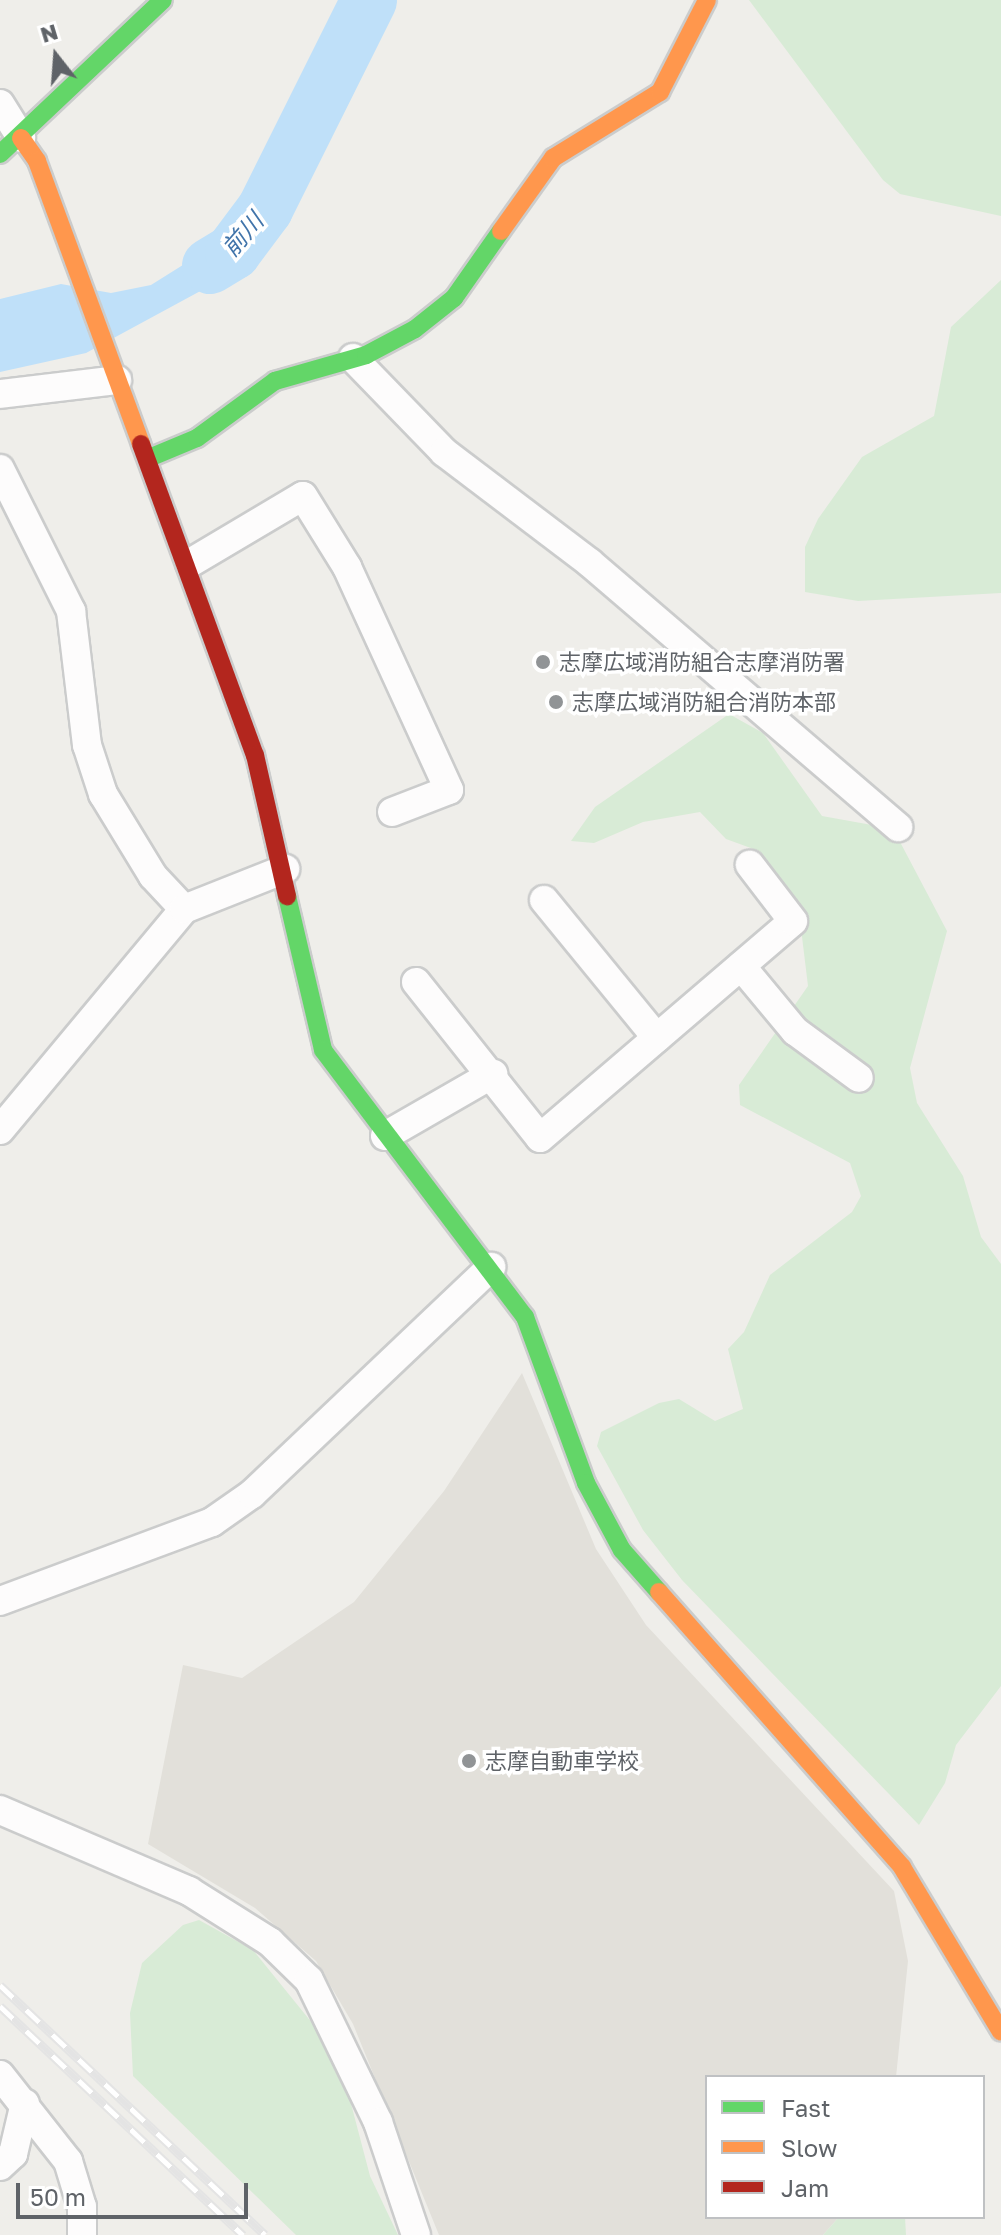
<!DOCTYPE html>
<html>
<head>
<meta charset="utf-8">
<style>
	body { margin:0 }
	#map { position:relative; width:1001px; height:2235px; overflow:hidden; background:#efeeea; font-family:"Golos Text","Noto Sans JP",sans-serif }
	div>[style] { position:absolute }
	.education>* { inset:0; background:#e2e0da }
	.green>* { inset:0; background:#d8ebd6 }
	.water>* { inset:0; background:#bfe0f9 }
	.river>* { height:56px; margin:-28px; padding:0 28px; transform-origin:28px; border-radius:28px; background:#bfe0f9 }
	.roads { filter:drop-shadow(2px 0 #cbcccc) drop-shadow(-2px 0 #cbcccc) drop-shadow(0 2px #cbcccc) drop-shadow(0 -2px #cbcccc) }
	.street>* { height:28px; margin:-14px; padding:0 14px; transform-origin:14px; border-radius:14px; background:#fdfcfc }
	.fast>* { height:18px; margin:-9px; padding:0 9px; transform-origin:9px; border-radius:9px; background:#63d668 }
	.slow>* { height:18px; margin:-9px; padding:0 9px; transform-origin:9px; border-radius:9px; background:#ff974d }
	.jam>* { height:18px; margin:-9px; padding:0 9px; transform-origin:9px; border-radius:9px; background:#b3261e }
	.rail>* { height:9px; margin-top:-4.5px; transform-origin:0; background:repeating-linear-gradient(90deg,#fff 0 18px,#e4e4e4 0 36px); box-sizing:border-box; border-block:2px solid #e4e4e4 }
	.dots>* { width:22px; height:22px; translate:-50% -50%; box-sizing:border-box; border:4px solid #fff; border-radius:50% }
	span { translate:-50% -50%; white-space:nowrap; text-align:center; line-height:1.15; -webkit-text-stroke:7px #fff; paint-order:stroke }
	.poi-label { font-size:22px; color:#5f6368 }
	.left { translate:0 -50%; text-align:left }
	.water-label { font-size:24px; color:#4174aa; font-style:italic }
	.legend { position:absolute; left:705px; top:2075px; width:280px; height:144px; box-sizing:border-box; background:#fff; border:2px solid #bfc1c3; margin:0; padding:10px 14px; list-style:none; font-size:24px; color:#5f6368 }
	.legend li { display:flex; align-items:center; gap:16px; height:40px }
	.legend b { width:40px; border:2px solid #bfc1c3 }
	.north { position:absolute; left:16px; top:16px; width:80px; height:80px; -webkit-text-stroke:6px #fff; paint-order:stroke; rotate:343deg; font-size:22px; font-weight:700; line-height:32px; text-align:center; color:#5f6368 }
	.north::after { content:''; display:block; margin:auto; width:28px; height:36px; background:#5f6368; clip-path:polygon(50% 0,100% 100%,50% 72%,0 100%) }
	.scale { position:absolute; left:16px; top:2183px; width:232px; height:36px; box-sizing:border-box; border:4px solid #5f6368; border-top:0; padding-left:10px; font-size:24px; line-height:28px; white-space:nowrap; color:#5f6368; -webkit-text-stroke:6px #fff; paint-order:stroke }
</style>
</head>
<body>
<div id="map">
	<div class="education">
		<i style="clip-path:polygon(522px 1373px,596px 1549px,646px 1625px,894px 1891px,908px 1961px,896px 2077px,707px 2077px,707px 2217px,839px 2217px,823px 2235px,439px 2235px,353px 2024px,316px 1961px,255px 1908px,148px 1844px,183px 1665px,242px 1678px,354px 1602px,444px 1491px)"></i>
	</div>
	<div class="green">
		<i style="clip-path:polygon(749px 0,1001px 0,1001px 216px,900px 194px,883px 180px)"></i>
		<i style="clip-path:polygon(1001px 280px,1001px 593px,858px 601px,805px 592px,805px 547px,818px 519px,862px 457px,934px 416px,951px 327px)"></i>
		<i style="clip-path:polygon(729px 714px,763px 733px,822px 816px,883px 827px,899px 840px,947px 931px,910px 1068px,917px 1103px,963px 1176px,981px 1237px,1001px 1264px,1001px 1686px,956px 1745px,945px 1783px,919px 1825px,682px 1580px,643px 1530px,597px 1446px,601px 1432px,659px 1403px,679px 1399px,715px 1421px,743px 1409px,728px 1349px,744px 1332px,770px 1275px,852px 1212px,861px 1196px,850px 1163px,740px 1105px,739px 1085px,808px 986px,798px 904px,759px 851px,726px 839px,700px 812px,643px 822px,594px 843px,571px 841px,595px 807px)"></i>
		<i style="clip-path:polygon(199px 1920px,253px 1950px,321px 2034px,344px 2077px,370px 2176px,398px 2235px,296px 2235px,133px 2076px,130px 2013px,142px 1963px,183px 1925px)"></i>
		<i style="clip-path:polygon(839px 2217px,905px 2217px,906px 2235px,823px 2235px)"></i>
	</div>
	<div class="water">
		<i style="clip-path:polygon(256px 204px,274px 222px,241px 269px,86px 353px,0 372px,0 299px,61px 284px,111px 293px,151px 285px,218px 243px)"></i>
	</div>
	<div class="river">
		<i style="left:210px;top:266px;width:27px;rotate:-31deg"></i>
		<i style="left:233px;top:252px;width:54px;rotate:-53.3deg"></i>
		<i style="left:265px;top:209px;width:233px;rotate:-63.5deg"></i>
	</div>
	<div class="roads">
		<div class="street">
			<i style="left:0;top:104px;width:40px;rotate:58deg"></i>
			<i style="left:353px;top:358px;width:131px;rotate:45.9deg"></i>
			<i style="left:444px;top:452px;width:183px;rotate:37.2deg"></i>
			<i style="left:590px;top:563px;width:406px;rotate:40.6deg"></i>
			<i style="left:0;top:394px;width:118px;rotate:-6.8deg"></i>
			<i style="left:0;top:469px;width:159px;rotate:63.4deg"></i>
			<i style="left:71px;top:611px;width:135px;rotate:83.2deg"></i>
			<i style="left:87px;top:745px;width:52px;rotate:71.9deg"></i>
			<i style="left:103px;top:794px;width:96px;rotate:58.6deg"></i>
			<i style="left:153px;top:876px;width:45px;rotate:46.8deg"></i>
			<i style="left:190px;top:563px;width:131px;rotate:-30.7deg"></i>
			<i style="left:303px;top:496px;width:84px;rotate:58.2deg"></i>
			<i style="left:347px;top:567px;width:245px;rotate:65.4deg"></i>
			<i style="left:449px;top:790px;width:61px;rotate:158.9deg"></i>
			<i style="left:544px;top:900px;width:178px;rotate:50.7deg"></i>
			<i style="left:741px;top:966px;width:85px;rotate:50.3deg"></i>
			<i style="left:795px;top:1031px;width:79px;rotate:36.3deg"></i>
			<i style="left:416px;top:982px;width:199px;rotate:51.5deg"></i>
			<i style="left:540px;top:1138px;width:333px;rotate:-40.6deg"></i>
			<i style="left:793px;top:921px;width:71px;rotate:-127.5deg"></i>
			<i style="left:0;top:1130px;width:288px;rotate:-50.2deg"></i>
			<i style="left:184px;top:909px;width:109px;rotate:-21.6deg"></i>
			<i style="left:385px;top:1136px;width:125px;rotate:-29.9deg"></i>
			<i style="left:0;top:1601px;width:226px;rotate:-20.4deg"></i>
			<i style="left:212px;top:1522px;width:49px;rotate:-35deg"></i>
			<i style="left:252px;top:1494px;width:330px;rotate:-43.5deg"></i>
			<i style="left:0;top:1810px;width:206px;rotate:23.2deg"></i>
			<i style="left:189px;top:1891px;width:96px;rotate:32.2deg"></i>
			<i style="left:270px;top:1942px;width:54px;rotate:44.3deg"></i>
			<i style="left:309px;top:1980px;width:158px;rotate:64.1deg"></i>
			<i style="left:378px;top:2122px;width:119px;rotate:71.4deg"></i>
			<i style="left:0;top:2075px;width:110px;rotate:51.7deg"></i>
			<i style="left:68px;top:2161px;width:48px;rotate:73.1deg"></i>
			<i style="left:82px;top:2207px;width:28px;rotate:90deg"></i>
			<i style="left:0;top:2166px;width:18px;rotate:-43deg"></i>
			<i style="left:13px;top:2154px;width:52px;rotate:-76.8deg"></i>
		</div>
		<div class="fast">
			<i style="left:0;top:154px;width:224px;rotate:-43.4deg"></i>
			<i style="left:149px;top:458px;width:52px;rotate:-22.6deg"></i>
			<i style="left:197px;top:438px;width:97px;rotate:-36.2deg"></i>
			<i style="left:275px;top:381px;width:95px;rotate:-15.9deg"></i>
			<i style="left:366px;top:355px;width:55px;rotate:-28deg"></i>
			<i style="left:415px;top:329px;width:50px;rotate:-38.5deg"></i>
			<i style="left:454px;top:298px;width:82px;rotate:-55deg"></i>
			<i style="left:287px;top:896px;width:158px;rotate:76.8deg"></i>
			<i style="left:323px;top:1050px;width:335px;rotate:52.9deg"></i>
			<i style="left:525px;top:1317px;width:177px;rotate:69.8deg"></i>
			<i style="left:586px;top:1483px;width:76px;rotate:61.8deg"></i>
			<i style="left:622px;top:1550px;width:56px;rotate:48.6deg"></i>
		</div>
		<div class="slow">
			<i style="left:21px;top:138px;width:28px;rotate:55deg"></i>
			<i style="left:37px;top:161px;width:302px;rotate:69.8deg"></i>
			<i style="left:501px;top:231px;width:90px;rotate:-54.5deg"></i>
			<i style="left:553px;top:158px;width:126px;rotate:-31.7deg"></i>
			<i style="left:660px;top:92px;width:103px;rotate:-62.9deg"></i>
			<i style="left:659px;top:1592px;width:367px;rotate:48.5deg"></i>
			<i style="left:902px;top:1867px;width:192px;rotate:59deg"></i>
		</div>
		<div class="jam">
			<i style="left:141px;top:444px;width:331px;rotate:69.9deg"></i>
			<i style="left:255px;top:755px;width:145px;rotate:77.2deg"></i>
		</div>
	</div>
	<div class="rail">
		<i style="left:0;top:1985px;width:364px;rotate:43.3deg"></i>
		<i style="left:0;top:2006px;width:334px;rotate:43.3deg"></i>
	</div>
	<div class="dots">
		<i style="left:543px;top:662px;background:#919496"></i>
		<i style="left:556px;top:702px;background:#919496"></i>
		<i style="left:469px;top:1761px;background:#919496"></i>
	</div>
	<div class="poi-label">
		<span class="left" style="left:559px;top:662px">志摩広域消防組合志摩消防署</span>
		<span class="left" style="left:572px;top:702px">志摩広域消防組合消防本部</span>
		<span class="left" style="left:485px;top:1761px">志摩自動車学校</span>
	</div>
	<div class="water-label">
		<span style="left:242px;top:234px;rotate:-49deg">前川</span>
	</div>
	<ul class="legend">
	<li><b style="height:10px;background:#63d668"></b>Fast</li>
	<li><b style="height:10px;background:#ff974d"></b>Slow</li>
	<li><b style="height:10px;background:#b3261e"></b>Jam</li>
	</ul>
	<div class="north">N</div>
	<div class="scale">50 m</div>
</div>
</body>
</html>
